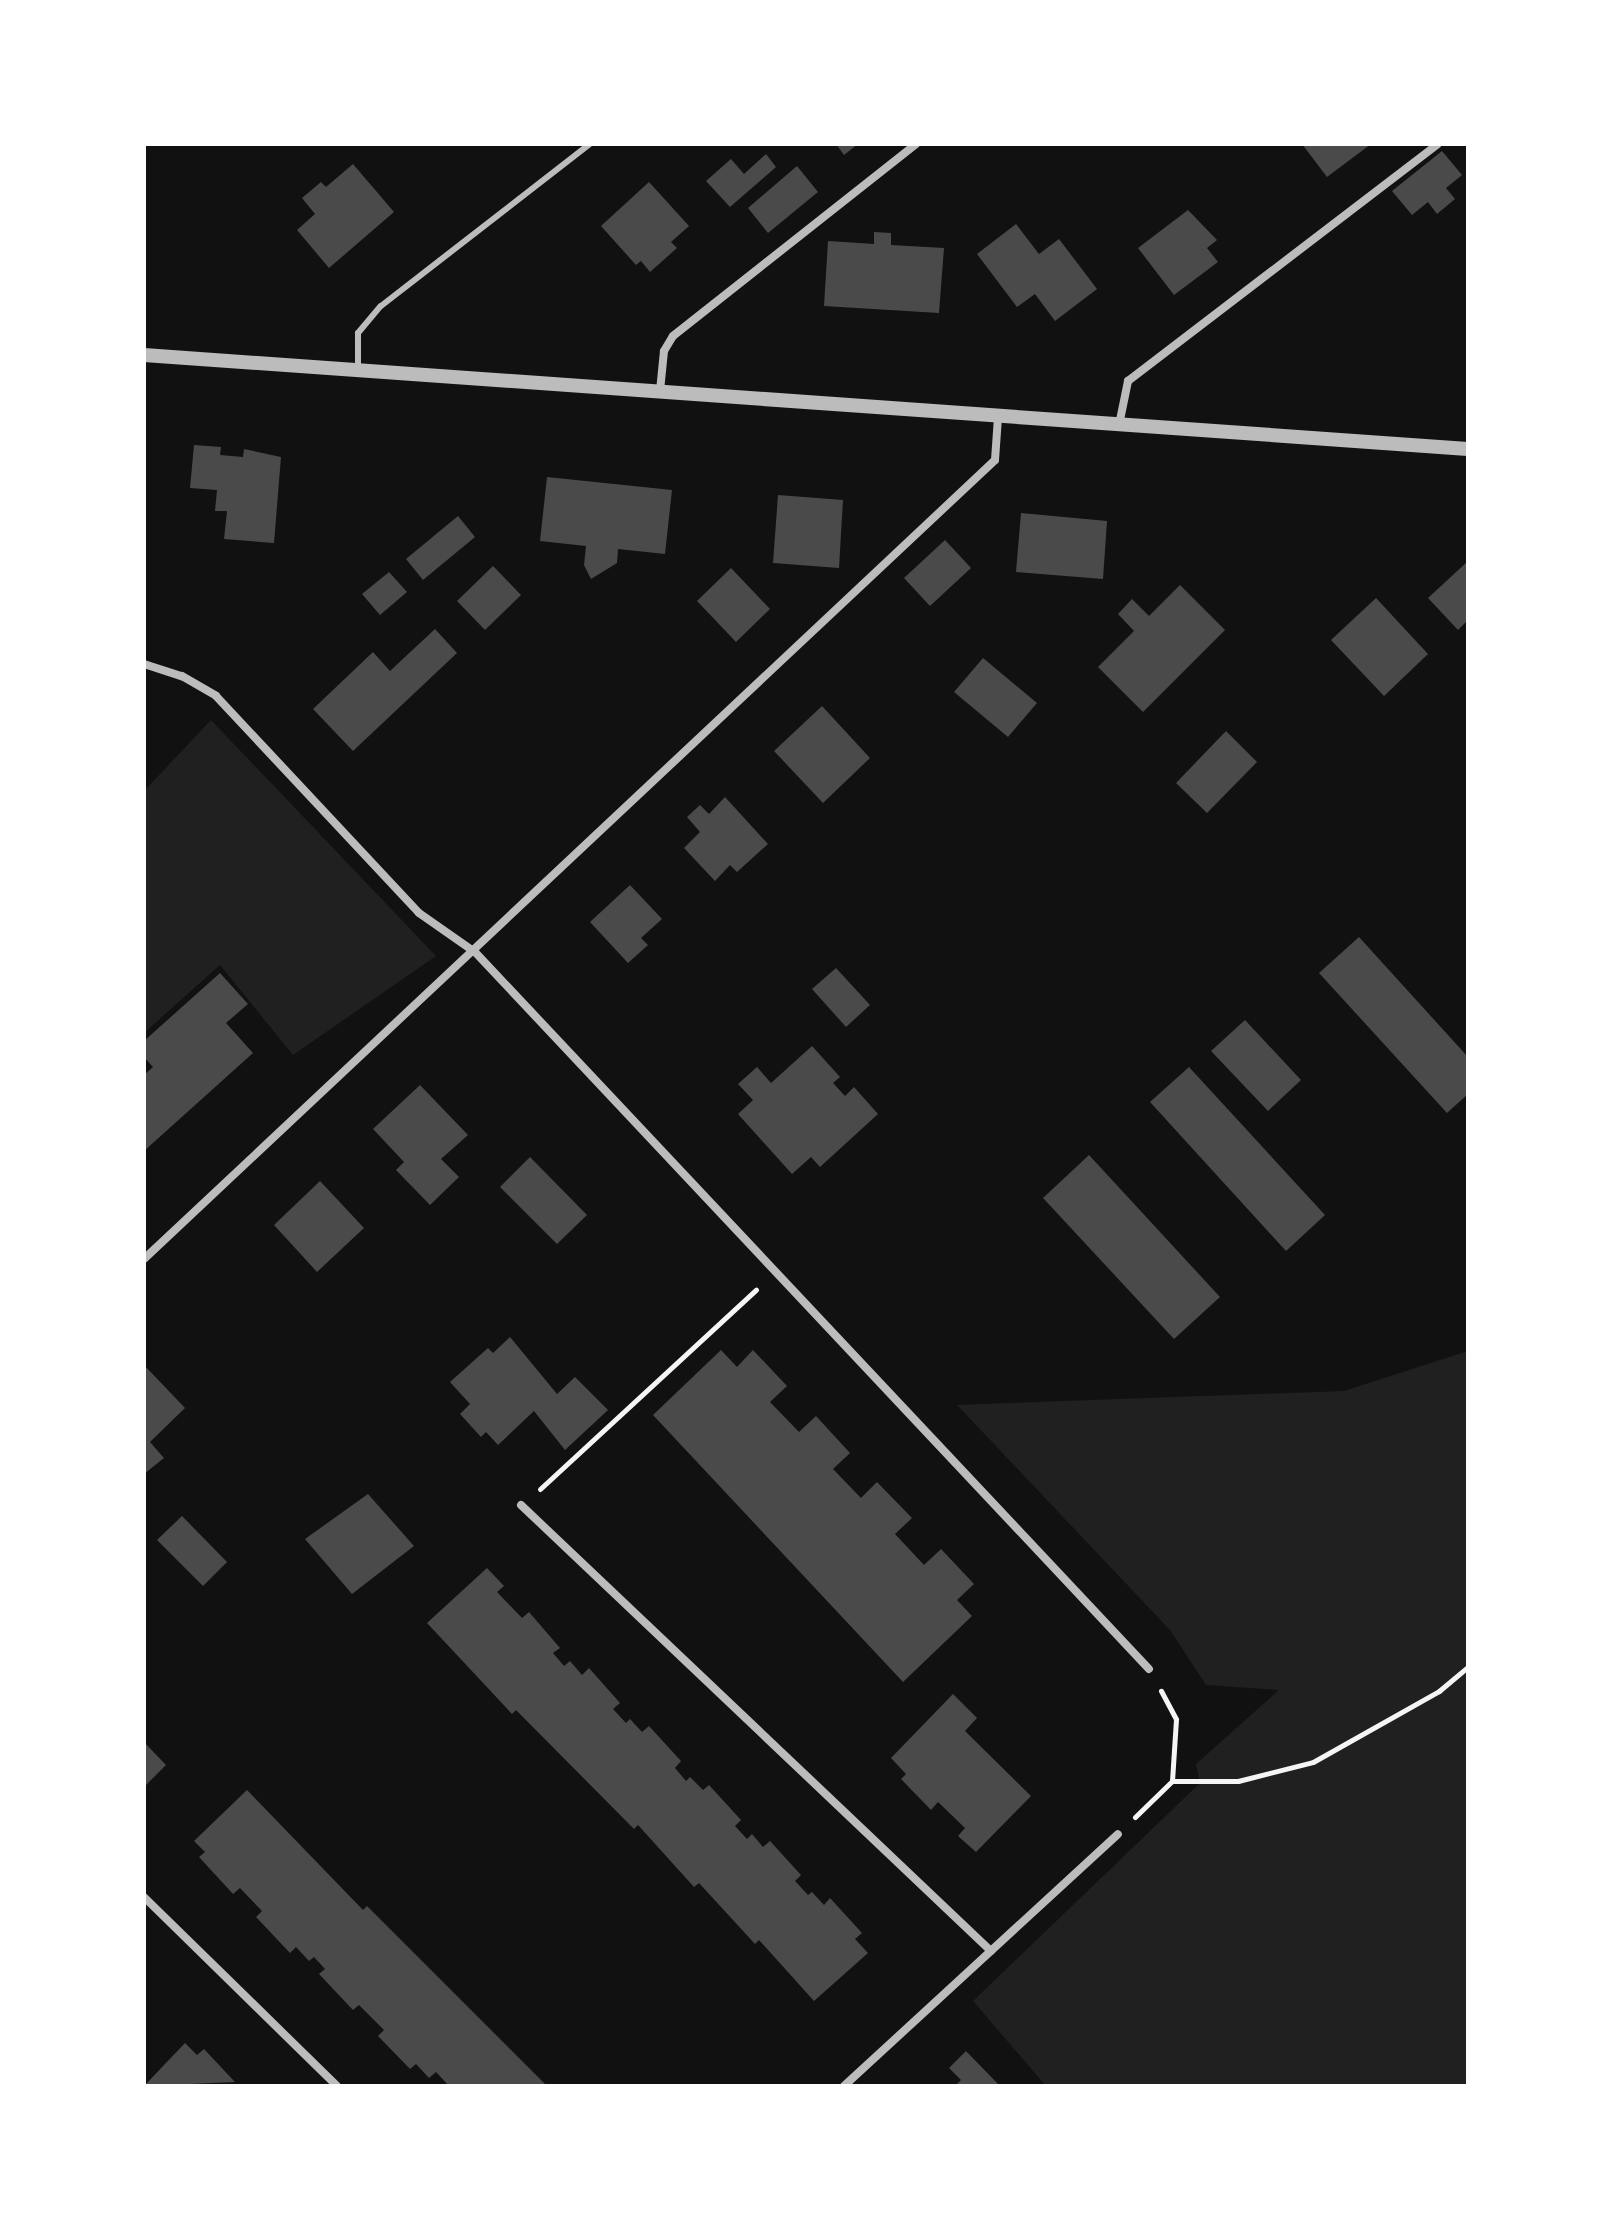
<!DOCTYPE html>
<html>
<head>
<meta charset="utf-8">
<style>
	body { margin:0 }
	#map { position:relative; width:1612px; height:2230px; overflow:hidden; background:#111; font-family:"Space Grotesk",sans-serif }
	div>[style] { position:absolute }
	.green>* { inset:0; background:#202020 }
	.building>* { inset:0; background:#4a4a4a }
	.path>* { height:5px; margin:-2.5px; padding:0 2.5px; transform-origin:2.5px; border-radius:2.5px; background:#f5f5f5 }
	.service>* { height:6px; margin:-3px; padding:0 3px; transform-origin:3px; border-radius:3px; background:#bcbcbc }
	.minor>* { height:8px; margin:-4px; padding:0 4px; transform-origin:4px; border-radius:4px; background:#bcbcbc }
	.tertiary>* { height:14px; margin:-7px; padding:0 7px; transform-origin:7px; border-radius:7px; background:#bcbcbc }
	span { translate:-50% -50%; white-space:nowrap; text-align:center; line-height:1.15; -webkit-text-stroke:6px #fff; paint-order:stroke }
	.frame { position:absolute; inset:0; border:146px solid #fff; pointer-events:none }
</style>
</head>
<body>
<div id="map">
	<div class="green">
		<i style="clip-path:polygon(211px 720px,436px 956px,293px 1055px,220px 965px,144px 1033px,144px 791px)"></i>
		<i style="clip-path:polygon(1468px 1351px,1468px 2086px,1046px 2086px,973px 2001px,1200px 1783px,1196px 1764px,1279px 1690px,1206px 1685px,1170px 1630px,957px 1405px,1344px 1391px)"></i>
	</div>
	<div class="building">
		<i style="clip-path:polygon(836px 144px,858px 144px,844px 155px)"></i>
		<i style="clip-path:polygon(1302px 144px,1371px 144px,1327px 177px)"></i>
		<i style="clip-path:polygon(1442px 151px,1462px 175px,1446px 188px,1455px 199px,1437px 214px,1428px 202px,1412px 215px,1392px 191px)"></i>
		<i style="clip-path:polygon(766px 154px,776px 167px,730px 207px,706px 181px,731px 159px,744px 174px)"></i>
		<i style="clip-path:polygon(353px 164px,394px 212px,329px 268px,297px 230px,315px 214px,302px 198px,321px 182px,326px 187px)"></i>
		<i style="clip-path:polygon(797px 166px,818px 192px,768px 233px,748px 208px)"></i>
		<i style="clip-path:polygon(649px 182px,689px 226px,671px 242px,677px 248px,650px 272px,641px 261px,636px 265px,601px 226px)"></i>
		<i style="clip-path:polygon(1188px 210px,1217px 240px,1207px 248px,1218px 262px,1174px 295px,1138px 248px)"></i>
		<i style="clip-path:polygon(1016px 224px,1039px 254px,1059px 239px,1097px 289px,1055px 321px,1035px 294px,1017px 307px,977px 254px)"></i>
		<i style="clip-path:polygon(874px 232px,891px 233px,891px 245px,944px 248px,939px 313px,824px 306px,828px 241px,874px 244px)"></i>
		<i style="clip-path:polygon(194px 445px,221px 447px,220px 455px,243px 457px,244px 449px,281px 457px,274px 543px,224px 539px,227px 511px,215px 511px,217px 490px,190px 488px)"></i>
		<i style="clip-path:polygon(547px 477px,672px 490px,665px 554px,618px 549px,617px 563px,591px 579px,584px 565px,586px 546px,540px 541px)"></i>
		<i style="clip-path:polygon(778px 495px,843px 500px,839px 568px,773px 563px)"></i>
		<i style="clip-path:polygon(1021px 513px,1107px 521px,1103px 579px,1016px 572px)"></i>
		<i style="clip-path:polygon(458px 516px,475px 537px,423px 580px,406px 559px)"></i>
		<i style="clip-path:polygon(945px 540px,971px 568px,930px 606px,904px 578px)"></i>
		<i style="clip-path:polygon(1468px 561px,1468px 620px,1458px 630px,1428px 598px)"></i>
		<i style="clip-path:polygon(493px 566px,521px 595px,485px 630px,457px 601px)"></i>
		<i style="clip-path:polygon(731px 568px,770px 609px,736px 642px,697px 601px)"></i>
		<i style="clip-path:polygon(389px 572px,407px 592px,380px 615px,362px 594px)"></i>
		<i style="clip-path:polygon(1180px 585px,1225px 630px,1143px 712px,1098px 667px,1134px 631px,1118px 614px,1132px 599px,1149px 616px)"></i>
		<i style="clip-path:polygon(1376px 598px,1428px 654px,1384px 696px,1331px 640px)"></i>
		<i style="clip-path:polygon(435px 629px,457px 653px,353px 751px,313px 709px,373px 652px,390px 671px)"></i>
		<i style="clip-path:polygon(983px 658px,1037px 703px,1008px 737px,954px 692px)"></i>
		<i style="clip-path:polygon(822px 706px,870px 758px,823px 803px,774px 751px)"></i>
		<i style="clip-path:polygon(1226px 731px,1257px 762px,1207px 813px,1176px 783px)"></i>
		<i style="clip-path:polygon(725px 797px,768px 844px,737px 872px,730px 865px,715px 881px,684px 848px,700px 832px,687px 817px,700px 805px,709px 814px)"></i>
		<i style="clip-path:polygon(630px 885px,662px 919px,641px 938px,648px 945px,628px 963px,590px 922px)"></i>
		<i style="clip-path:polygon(1359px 937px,1468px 1057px,1468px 1094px,1447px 1113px,1319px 973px)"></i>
		<i style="clip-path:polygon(836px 968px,870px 1005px,846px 1027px,812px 989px)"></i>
		<i style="clip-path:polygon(220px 973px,248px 1004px,226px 1023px,253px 1053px,144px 1151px,144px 1075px,153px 1067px,144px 1057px,144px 1041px)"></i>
		<i style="clip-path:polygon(1245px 1020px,1301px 1080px,1268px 1111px,1211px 1051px)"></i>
		<i style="clip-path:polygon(812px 1046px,840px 1077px,833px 1083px,845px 1096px,854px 1087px,878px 1114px,820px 1167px,811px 1157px,792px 1174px,738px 1114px,753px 1100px,738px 1084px,757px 1067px,771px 1083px)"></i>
		<i style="clip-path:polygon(1189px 1067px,1325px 1215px,1286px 1251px,1150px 1102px)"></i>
		<i style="clip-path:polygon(420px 1085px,468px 1135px,441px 1159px,459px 1177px,430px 1205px,396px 1170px,404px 1162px,373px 1129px)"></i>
		<i style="clip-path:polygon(1089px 1155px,1220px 1297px,1174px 1339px,1043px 1198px)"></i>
		<i style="clip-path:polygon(530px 1157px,587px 1215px,557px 1244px,500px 1187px)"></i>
		<i style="clip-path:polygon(320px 1181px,364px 1228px,317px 1272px,274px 1225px)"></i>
		<i style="clip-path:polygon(510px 1337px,557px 1394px,575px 1377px,608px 1410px,565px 1450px,534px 1411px,498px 1445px,486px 1432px,481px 1437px,460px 1414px,470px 1404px,450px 1382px,488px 1348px,493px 1353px)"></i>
		<i style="clip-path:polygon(721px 1350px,737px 1367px,753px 1350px,787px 1386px,770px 1402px,799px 1432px,816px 1416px,850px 1453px,833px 1469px,861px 1498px,877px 1482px,912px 1518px,895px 1534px,924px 1565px,941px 1549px,974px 1584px,957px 1600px,972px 1616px,903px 1682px,653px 1415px)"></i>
		<i style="clip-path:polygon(144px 1365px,185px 1408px,150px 1442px,164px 1458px,144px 1474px)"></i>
		<i style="clip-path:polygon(368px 1494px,414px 1546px,352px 1594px,305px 1539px)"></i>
		<i style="clip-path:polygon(182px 1516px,227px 1562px,203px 1586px,157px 1540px)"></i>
		<i style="clip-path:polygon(487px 1568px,504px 1586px,497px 1592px,522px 1618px,529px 1612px,560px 1648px,553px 1653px,564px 1666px,570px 1661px,582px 1675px,589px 1668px,620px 1703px,613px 1709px,626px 1723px,630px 1719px,642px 1732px,649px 1726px,681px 1761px,675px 1768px,686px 1781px,690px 1777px,703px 1790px,709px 1785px,741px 1820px,735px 1826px,747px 1839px,752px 1834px,763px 1847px,770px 1841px,801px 1875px,795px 1881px,808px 1895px,812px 1892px,824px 1905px,830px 1898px,862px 1933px,855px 1939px,868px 1953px,814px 2001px,759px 1940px,755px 1944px,699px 1883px,694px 1887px,638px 1825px,634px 1829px,516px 1710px,512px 1714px,427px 1623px)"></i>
		<i style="clip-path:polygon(953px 1694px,977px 1718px,965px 1731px,1031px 1796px,976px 1852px,958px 1836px,965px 1828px,938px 1802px,931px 1810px,901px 1779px,906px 1774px,891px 1758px)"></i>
		<i style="clip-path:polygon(144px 1742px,166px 1765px,144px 1787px)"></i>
		<i style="clip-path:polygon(247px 1790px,363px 1910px,367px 1906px,547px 2086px,449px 2086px,436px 2072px,429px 2078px,416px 2064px,410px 2069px,378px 2036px,384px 2030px,359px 2005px,353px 2010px,319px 1974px,325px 1969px,314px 1957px,309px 1961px,296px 1947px,290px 1953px,256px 1917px,262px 1911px,240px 1888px,233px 1894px,199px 1857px,205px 1852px,194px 1841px)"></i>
		<i style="clip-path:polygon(185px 2043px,197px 2055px,204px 2049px,235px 2082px,144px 2086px)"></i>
		<i style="clip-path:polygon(966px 2051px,1000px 2086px,955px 2086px,961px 2080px,949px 2068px)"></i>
	</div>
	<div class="path">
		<i style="left:540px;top:1489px;width:294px;rotate:-42.7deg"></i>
		<i style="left:1172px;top:1781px;width:66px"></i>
		<i style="left:1238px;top:1781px;width:77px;rotate:-14.2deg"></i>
		<i style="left:1313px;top:1762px;width:145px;rotate:-29.4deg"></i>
		<i style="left:1439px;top:1691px;width:38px;rotate:-40deg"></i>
		<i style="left:1135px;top:1817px;width:52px;rotate:-44.2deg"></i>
		<i style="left:1172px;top:1781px;width:62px;rotate:-86.3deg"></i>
		<i style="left:1176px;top:1719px;width:32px;rotate:-118deg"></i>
	</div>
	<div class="service">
		<i style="left:358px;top:369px;width:36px;rotate:-90deg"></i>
		<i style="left:358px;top:333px;width:35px;rotate:-50deg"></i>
		<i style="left:381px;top:306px;width:264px;rotate:-37.8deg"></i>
	</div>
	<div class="minor">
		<i style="left:660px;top:391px;width:40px;rotate:-84.3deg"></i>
		<i style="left:664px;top:351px;width:17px;rotate:-59deg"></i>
		<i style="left:673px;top:336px;width:310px;rotate:-38.3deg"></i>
		<i style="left:1119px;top:425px;width:45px;rotate:-78.4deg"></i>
		<i style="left:1128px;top:381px;width:390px;rotate:-37.4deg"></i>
		<i style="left:144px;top:664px;width:40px;rotate:18deg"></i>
		<i style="left:182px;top:676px;width:39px;rotate:30deg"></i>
		<i style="left:216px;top:696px;width:297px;rotate:46.9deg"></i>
		<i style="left:419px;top:913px;width:68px;rotate:34.9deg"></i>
		<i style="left:475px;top:952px;width:984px;rotate:46.77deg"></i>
		<i style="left:144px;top:1259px;width:1167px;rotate:-43.19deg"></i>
		<i style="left:995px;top:460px;width:43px;rotate:-86deg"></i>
		<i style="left:521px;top:1505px;width:648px;rotate:43.5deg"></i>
		<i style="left:144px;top:1897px;width:270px;rotate:44.4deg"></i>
		<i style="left:844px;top:2086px;width:372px;rotate:-42.6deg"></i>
	</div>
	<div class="tertiary">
		<i style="left:144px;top:355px;width:1327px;rotate:4.06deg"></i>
	</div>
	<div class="frame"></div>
</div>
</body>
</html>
